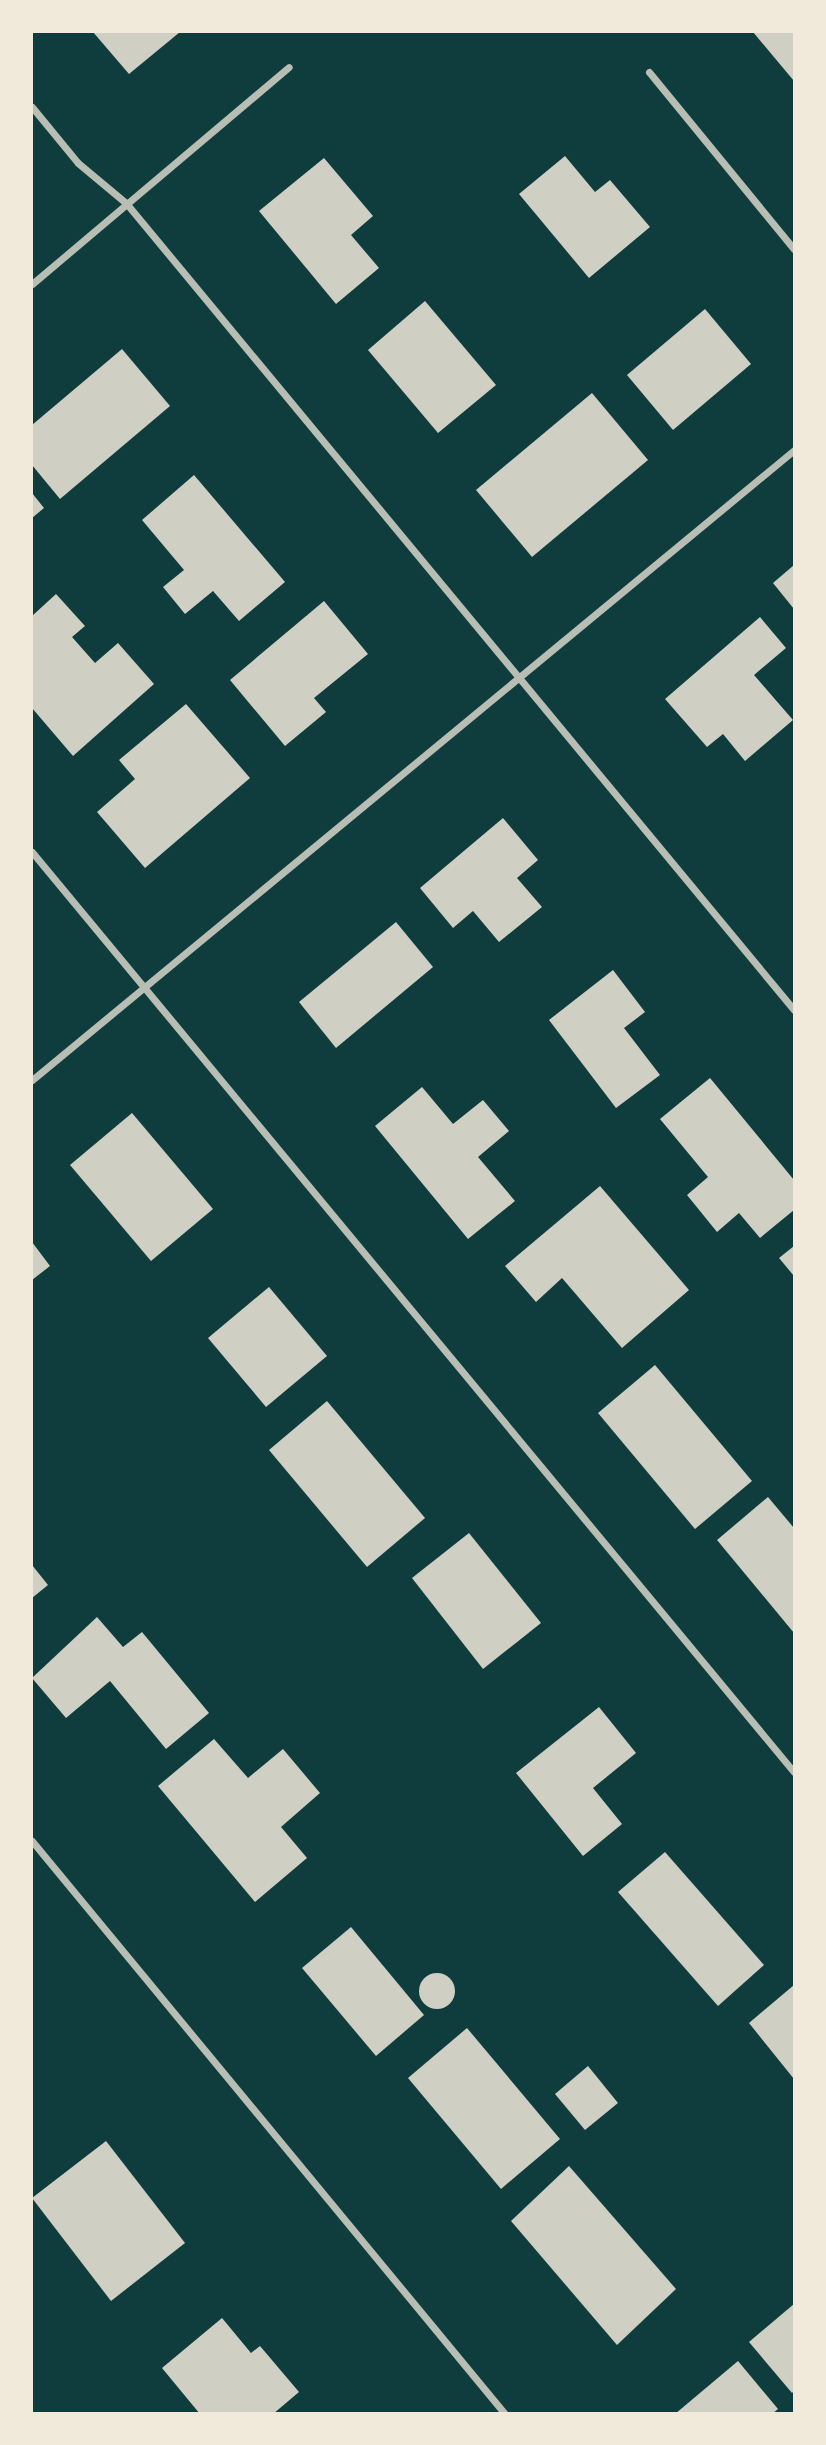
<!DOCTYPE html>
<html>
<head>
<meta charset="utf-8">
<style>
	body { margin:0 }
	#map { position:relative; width:826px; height:2445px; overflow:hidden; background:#0f3d3e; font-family:Barlow,sans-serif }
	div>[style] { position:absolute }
	.building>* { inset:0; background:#cfcfc3 }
	.round { border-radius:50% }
	.minor>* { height:7px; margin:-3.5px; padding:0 3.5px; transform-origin:3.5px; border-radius:3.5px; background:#b8beb3 }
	span { translate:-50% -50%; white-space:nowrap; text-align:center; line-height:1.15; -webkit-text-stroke:5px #f1e9da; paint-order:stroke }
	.frame { position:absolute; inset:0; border:33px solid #f1e9da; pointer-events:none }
</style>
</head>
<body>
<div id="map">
	<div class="building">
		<i style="clip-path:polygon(93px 32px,180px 32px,129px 74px)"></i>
		<i style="clip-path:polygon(753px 32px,794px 32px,794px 81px)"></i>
		<i style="clip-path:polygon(565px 156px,595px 192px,610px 180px,650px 227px,589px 278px,519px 194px)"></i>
		<i style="clip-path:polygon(324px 158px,373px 216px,351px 235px,379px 268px,336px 304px,259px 211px)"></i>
		<i style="clip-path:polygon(425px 301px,496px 385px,438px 433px,368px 350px)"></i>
		<i style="clip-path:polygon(705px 309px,751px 364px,673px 430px,627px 375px)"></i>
		<i style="clip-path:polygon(122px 349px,170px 406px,60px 499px,32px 465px,32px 425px)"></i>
		<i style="clip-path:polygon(592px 393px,648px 460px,532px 557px,476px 490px)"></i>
		<i style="clip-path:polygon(194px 475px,285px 582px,239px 621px,213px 591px,185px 614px,163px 587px,184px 570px,142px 520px)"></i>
		<i style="clip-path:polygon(32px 493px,44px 508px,32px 518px)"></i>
		<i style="clip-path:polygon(794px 565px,794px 609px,773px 583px)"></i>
		<i style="clip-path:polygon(56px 594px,85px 626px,72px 637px,95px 663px,118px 643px,154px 684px,73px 756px,32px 708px,32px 616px)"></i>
		<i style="clip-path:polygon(324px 601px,368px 654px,314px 698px,326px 712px,285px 746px,230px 680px)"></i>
		<i style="clip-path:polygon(760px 617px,786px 648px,754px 675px,793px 720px,745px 761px,723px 734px,707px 747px,665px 699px)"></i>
		<i style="clip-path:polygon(186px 704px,250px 778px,145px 868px,97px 812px,135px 779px,119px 760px)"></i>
		<i style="clip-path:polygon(503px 818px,538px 860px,517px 878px,542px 907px,499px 942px,473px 911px,453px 928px,420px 888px)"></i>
		<i style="clip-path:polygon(396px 922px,433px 967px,336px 1048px,299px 1002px)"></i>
		<i style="clip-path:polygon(613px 970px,645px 1012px,624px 1028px,660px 1075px,616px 1108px,549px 1020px)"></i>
		<i style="clip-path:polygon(710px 1078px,794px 1180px,794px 1210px,760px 1238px,739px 1213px,717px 1232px,687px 1195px,708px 1177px,660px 1119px)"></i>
		<i style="clip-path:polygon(422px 1087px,453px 1124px,483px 1100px,509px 1131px,478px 1157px,515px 1201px,468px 1239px,375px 1126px)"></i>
		<i style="clip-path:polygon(132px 1113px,213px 1209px,151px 1261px,70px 1165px)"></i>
		<i style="clip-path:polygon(600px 1186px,689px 1290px,622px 1348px,562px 1278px,536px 1302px,505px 1266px)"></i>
		<i style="clip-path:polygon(32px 1242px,50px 1266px,32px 1280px)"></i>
		<i style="clip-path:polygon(794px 1246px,794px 1276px,779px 1258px)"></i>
		<i style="clip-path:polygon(269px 1287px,327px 1356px,266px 1407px,208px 1338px)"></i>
		<i style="clip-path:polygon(655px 1365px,752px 1481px,695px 1529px,598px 1413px)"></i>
		<i style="clip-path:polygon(327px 1401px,425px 1518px,367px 1567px,269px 1450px)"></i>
		<i style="clip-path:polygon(768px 1497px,794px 1528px,794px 1633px,717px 1540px)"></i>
		<i style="clip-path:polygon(469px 1533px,541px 1623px,483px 1669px,412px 1578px)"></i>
		<i style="clip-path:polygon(32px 1565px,48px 1585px,32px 1598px)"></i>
		<i style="clip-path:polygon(97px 1617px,123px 1647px,142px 1632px,209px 1713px,166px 1749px,110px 1681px,66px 1718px,32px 1678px)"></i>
		<i style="clip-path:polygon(599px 1707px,636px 1753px,593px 1788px,622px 1824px,583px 1856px,516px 1773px)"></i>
		<i style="clip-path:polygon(214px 1739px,248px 1778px,283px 1749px,320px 1793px,281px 1827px,307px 1858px,255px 1902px,158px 1786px)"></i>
		<i style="clip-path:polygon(665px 1852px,764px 1965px,718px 2006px,618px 1892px)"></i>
		<i style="clip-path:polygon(351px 1927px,424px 2015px,376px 2056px,302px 1968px)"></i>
		<i class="round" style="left:419px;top:1973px;width:36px;height:36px"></i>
		<i style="clip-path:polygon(794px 1985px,794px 2079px,749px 2023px)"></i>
		<i style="clip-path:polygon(467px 2028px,560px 2139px,501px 2189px,408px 2078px)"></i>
		<i style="clip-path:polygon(588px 2066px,618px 2103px,585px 2130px,555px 2094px)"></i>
		<i style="clip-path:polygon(106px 2141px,185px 2243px,111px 2301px,32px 2198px)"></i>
		<i style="clip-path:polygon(569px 2166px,676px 2289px,617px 2345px,511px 2221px)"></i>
		<i style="clip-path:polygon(794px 2304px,794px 2391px,792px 2393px,749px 2342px)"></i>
		<i style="clip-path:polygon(222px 2318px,251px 2353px,260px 2346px,299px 2392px,273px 2414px,200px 2414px,162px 2368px)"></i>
		<i style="clip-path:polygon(738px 2361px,778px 2409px,772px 2414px,675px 2414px)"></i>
	</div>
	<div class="minor">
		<i style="left:649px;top:72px;width:229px;rotate:50.7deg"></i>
		<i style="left:32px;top:107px;width:72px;rotate:50.6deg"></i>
		<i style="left:78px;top:163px;width:62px;rotate:39.8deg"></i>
		<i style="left:126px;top:203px;width:1048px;rotate:50.38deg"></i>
		<i style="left:32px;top:284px;width:336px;rotate:-40.2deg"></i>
		<i style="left:32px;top:852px;width:1195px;rotate:50.37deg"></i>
		<i style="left:32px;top:1080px;width:989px;rotate:-39.58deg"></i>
		<i style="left:32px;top:1841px;width:743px;rotate:50.46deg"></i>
	</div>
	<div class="frame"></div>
</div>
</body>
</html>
